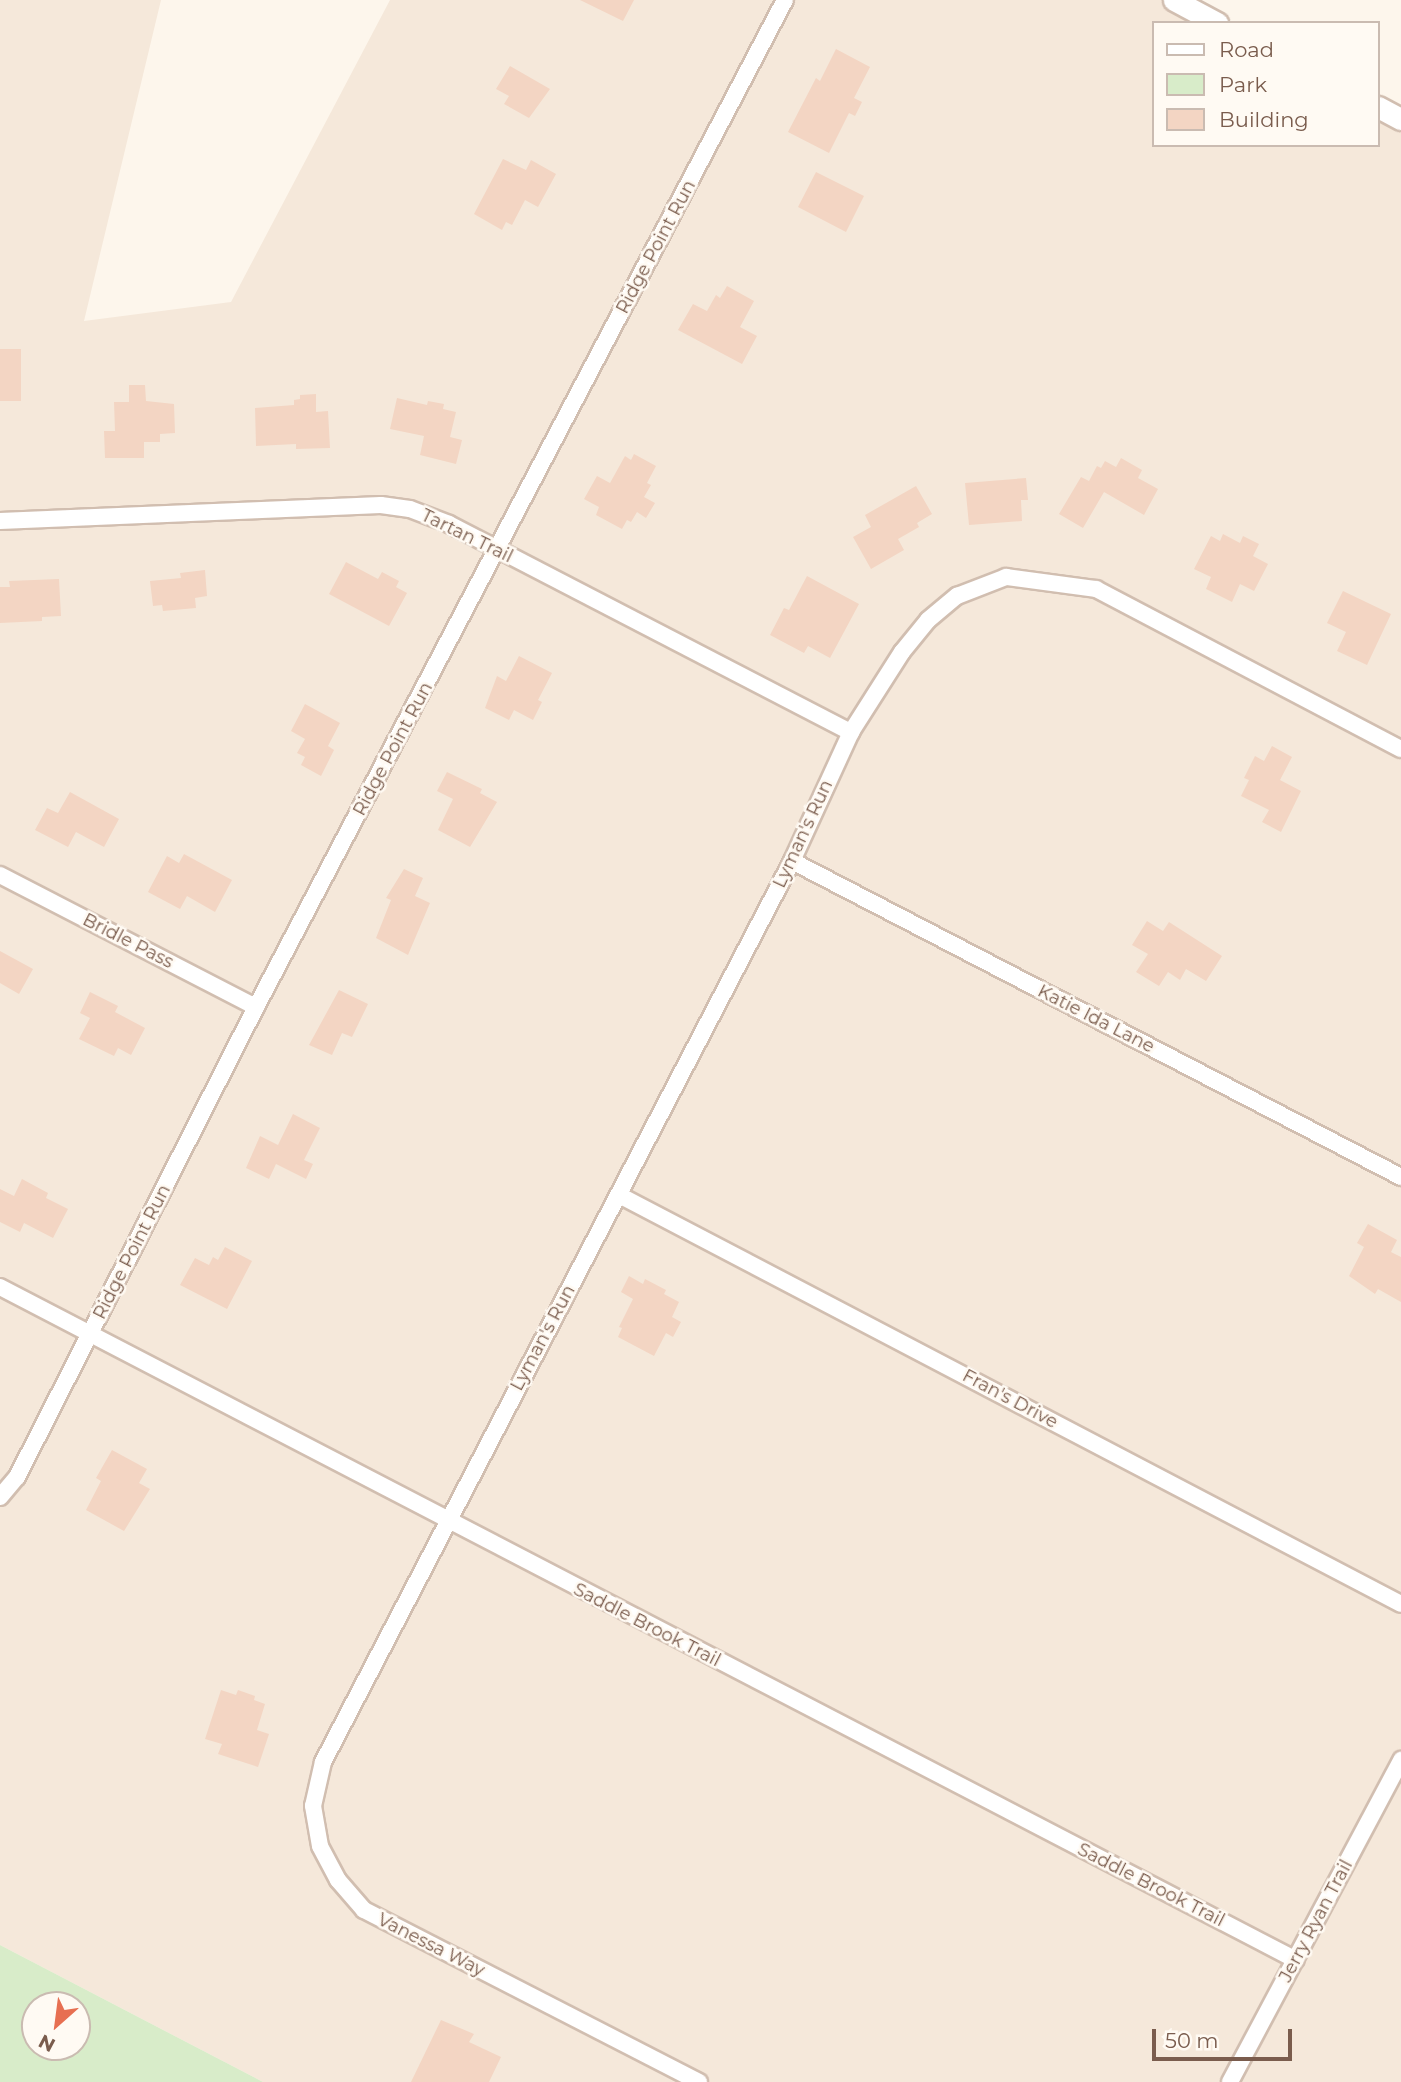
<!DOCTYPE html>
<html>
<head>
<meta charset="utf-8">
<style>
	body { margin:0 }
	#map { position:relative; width:1401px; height:2082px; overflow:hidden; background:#fdf6ec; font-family:Montserrat,sans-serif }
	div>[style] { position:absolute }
	.residential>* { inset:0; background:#f5e8da }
	.green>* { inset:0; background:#d8ecc9 }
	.building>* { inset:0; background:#f3d5c3 }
	.roads { filter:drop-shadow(2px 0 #d1beb0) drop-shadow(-2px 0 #d1beb0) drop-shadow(0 2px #d1beb0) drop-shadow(0 -2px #d1beb0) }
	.minor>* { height:16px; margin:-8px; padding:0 8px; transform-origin:8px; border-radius:8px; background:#fff }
	.tertiary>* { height:21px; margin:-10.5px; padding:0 10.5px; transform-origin:10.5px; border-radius:10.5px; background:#fff }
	span { translate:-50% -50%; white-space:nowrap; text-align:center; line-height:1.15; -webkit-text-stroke:5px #fffaf3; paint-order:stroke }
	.street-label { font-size:18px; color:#7a5c4d }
	.legend { position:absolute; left:1152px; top:21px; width:228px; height:126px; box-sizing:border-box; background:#fffaf3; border:2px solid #cabbb1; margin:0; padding:9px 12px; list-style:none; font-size:21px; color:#7a5c4d }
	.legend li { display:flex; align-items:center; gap:14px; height:35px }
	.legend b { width:35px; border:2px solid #cabbb1 }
	.north { position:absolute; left:21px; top:1991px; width:70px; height:70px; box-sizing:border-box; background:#fffaf3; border:2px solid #cabbb1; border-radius:50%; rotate:208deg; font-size:19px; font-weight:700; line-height:28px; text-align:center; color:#7a5c4d }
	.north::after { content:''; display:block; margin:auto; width:24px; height:32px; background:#e76f51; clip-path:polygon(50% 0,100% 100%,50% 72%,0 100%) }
	.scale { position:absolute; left:1152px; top:2029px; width:140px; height:32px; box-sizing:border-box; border:4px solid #7a5c4d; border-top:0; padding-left:9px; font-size:21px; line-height:24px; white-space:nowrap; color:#7a5c4d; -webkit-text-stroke:5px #fffaf3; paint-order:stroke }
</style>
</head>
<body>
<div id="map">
	<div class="residential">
		<i style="clip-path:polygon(0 0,161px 0,84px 321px,231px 302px,390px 0,1174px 0,1217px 23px,1154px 23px,1154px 145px,1378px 145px,1378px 107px,1401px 119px,1401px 2082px,263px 2082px,0 1945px)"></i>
	</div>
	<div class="green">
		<i style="clip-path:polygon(evenodd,0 1945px,263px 2082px,0 2082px,0 1945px,35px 2005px,77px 2005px,77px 2047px,35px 2047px,35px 2005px)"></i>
	</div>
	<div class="building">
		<i style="clip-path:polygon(580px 0,634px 0,623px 21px)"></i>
		<i style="clip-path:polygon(836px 49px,870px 67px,854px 98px,862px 102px,855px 116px,849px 113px,829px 153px,788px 132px,816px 78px,820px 81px)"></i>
		<i style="clip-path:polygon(510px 66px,550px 89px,529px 118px,504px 104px,509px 96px,496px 89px)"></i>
		<i style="clip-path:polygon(503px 159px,526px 170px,531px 160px,556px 174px,538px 207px,525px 200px,512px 225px,506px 222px,502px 230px,474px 214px)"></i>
		<i style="clip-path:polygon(816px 172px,864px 196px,846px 232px,798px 207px)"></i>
		<i style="clip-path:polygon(727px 286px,754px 301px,740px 327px,757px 336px,742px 364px,678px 330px,693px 304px,707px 311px,716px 295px,720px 298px)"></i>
		<i style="clip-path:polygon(0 349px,21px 349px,21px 401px,0 401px)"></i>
		<i style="clip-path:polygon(129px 385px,145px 385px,146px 401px,174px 404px,175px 433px,160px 434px,160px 442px,144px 442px,144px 458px,105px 458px,104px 431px,115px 431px,114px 402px,129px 402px)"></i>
		<i style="clip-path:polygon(316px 394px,316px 412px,328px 411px,330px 448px,296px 449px,296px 444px,256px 446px,255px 408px,294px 405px,294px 400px,300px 399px,300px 395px)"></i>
		<i style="clip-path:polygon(397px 398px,427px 405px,428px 401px,444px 404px,443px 409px,456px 412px,450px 437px,462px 440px,456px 464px,420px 455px,424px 436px,390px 429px)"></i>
		<i style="clip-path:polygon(634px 454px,656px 466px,647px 483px,651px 485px,644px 497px,655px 503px,646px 518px,637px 512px,631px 522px,627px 520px,622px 529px,596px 515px,599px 507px,584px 499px,597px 476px,610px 483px,625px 456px,631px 460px)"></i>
		<i style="clip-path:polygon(1121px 458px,1142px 470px,1138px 478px,1158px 489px,1144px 515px,1104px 492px,1083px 528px,1059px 514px,1081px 477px,1089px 481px,1097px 466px,1101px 468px,1105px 461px,1116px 467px)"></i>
		<i style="clip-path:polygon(1026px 478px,1028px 500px,1021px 500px,1022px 521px,969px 525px,965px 483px)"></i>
		<i style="clip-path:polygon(916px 486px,932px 514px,917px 523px,919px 527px,898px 539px,904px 550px,871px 569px,853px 537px,871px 527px,865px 515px)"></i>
		<i style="clip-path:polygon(1223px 534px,1240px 543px,1243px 536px,1259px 544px,1253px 556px,1268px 564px,1254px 591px,1240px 584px,1232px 602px,1206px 589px,1211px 577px,1194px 569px,1211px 536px,1220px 541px)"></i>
		<i style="clip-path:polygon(346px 562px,378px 579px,382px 572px,399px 581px,396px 587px,407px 593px,389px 626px,329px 594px)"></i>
		<i style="clip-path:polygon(205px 570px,207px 596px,195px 598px,196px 608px,163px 611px,162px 605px,153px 606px,150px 581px,181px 578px,180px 573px)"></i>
		<i style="clip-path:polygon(807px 576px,859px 604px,830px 658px,808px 646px,804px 653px,770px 635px,784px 608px,789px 610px)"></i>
		<i style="clip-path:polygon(59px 579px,61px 616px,42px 617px,42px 621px,0 623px,0 587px,10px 587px,9px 581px)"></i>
		<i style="clip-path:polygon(1343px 591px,1391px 614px,1367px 665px,1337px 651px,1346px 632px,1327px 623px)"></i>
		<i style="clip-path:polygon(519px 656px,552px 673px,538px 700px,542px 702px,533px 720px,514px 710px,509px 720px,485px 708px,497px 676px,506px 681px)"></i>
		<i style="clip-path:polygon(305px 704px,340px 723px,328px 746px,334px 750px,321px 776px,301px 765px,305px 757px,297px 753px,305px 739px,291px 731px)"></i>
		<i style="clip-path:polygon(1272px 746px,1292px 757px,1280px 780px,1301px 791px,1281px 832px,1262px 822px,1269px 810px,1241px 796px,1249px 780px,1244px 778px,1255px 756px,1264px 761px)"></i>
		<i style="clip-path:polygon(447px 772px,482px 789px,480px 793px,497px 802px,470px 847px,438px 830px,453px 799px,437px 791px)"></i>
		<i style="clip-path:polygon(70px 792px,119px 819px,104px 847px,76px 832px,68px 847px,35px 830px,47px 808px,58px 813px)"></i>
		<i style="clip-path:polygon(184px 854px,232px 880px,215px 912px,187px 896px,180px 909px,148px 892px,167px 856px,179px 863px)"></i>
		<i style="clip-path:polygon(404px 869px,423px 878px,415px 896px,430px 903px,408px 955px,376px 938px,391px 900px,386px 898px)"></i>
		<i style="clip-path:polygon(1147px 921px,1163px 931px,1169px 922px,1222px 956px,1206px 981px,1186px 969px,1180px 980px,1168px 972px,1159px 986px,1136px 972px,1148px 954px,1132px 945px)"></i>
		<i style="clip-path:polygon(0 951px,33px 969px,19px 994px,0 983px)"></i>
		<i style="clip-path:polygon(339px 990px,368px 1004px,352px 1037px,342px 1033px,332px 1055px,309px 1045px)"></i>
		<i style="clip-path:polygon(90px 992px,118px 1006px,115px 1012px,145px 1028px,131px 1055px,118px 1048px,114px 1056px,79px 1039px,90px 1018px,80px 1013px)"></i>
		<i style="clip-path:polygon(293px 1114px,320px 1128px,304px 1160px,313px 1164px,306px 1179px,276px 1164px,269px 1179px,246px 1168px,260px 1136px,278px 1145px)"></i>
		<i style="clip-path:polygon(22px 1179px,48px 1193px,46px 1198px,68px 1209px,53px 1238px,24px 1223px,20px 1232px,0 1222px,0 1189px,14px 1196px)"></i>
		<i style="clip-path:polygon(1368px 1224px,1397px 1240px,1391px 1252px,1401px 1257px,1401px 1302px,1378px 1289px,1375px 1294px,1349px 1276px,1364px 1247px,1357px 1243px)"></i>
		<i style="clip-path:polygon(225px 1247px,252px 1261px,227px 1309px,180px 1285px,195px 1258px,209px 1265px,213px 1257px,218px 1260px)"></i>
		<i style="clip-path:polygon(629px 1276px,643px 1284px,645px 1279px,666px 1290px,664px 1294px,679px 1302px,672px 1317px,681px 1322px,673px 1337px,666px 1333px,654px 1356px,618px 1337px,622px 1328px,619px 1327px,633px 1299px,621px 1292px)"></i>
		<i style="clip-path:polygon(112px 1450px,147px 1469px,139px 1483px,150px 1489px,124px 1531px,86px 1510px,101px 1481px,96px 1478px)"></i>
		<i style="clip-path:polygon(221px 1690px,236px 1695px,238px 1690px,255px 1696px,254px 1700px,265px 1704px,257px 1730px,269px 1734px,258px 1767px,218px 1754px,222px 1744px,205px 1739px)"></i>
		<i style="clip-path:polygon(441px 2020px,474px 2034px,469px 2042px,501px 2057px,489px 2082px,411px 2082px)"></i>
	</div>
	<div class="roads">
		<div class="minor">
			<i style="left:0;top:521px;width:381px;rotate:-2.4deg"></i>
			<i style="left:381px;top:505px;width:29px;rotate:8deg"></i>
			<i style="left:410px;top:509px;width:42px;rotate:21deg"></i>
			<i style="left:449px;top:524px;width:453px;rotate:27.4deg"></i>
			<i style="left:792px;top:861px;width:686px;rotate:27.42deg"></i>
			<i style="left:0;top:875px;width:288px;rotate:27.3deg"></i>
			<i style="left:619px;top:1195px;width:882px;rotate:27.61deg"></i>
			<i style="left:0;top:1287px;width:1460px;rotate:27.44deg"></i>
			<i style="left:0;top:1497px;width:26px;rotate:-50deg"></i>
			<i style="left:17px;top:1477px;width:527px;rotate:-63.05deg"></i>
			<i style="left:256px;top:1007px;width:1137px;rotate:-62.29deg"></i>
			<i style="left:699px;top:2082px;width:377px;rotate:-152.8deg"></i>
			<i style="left:364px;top:1910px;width:40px;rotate:-131deg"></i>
			<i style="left:338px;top:1880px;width:38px;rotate:-118deg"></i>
			<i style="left:320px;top:1846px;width:41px;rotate:-99.9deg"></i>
			<i style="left:313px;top:1806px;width:45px;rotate:-77.2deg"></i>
			<i style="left:323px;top:1762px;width:1016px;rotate:-62.5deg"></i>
			<i style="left:792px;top:861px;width:142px;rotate:-65.4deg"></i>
			<i style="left:851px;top:732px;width:95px;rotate:-57.5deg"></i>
			<i style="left:902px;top:652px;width:41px;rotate:-50.9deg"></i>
			<i style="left:928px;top:620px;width:38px;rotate:-40deg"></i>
			<i style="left:957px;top:596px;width:53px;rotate:-21.2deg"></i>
			<i style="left:1006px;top:577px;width:91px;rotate:7.6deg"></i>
			<i style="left:1096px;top:589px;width:344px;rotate:27.7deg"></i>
			<i style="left:1230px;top:2082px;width:365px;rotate:-62deg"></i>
		</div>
		<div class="tertiary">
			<i style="left:1174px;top:0;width:49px;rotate:28.1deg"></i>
			<i style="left:1378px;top:107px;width:26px;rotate:28deg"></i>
		</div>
	</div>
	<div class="street-label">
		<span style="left:656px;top:247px;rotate:-62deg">Ridge Point Run</span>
		<span style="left:467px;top:536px;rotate:26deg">Tartan Trail</span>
		<span style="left:393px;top:749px;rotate:-62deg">Ridge Point Run</span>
		<span style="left:803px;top:834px;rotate:-65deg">Lyman's Run</span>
		<span style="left:128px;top:941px;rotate:27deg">Bridle Pass</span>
		<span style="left:1096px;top:1019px;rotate:27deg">Katie Ida Lane</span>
		<span style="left:132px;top:1252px;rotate:-63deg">Ridge Point Run</span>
		<span style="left:543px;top:1338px;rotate:-62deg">Lyman's Run</span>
		<span style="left:1010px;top:1399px;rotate:28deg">Fran's Drive</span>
		<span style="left:647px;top:1625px;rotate:27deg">Saddle Brook Trail</span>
		<span style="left:1151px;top:1885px;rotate:27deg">Saddle Brook Trail</span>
		<span style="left:1316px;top:1921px;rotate:-62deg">Jerry Ryan Trail</span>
		<span style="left:431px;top:1945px;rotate:27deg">Vanessa Way</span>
	</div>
	<ul class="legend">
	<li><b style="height:9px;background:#fff"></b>Road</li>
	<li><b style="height:19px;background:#d8ecc9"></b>Park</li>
	<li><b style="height:19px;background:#f3d5c3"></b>Building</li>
	</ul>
	<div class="north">N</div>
	<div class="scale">50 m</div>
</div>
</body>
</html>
